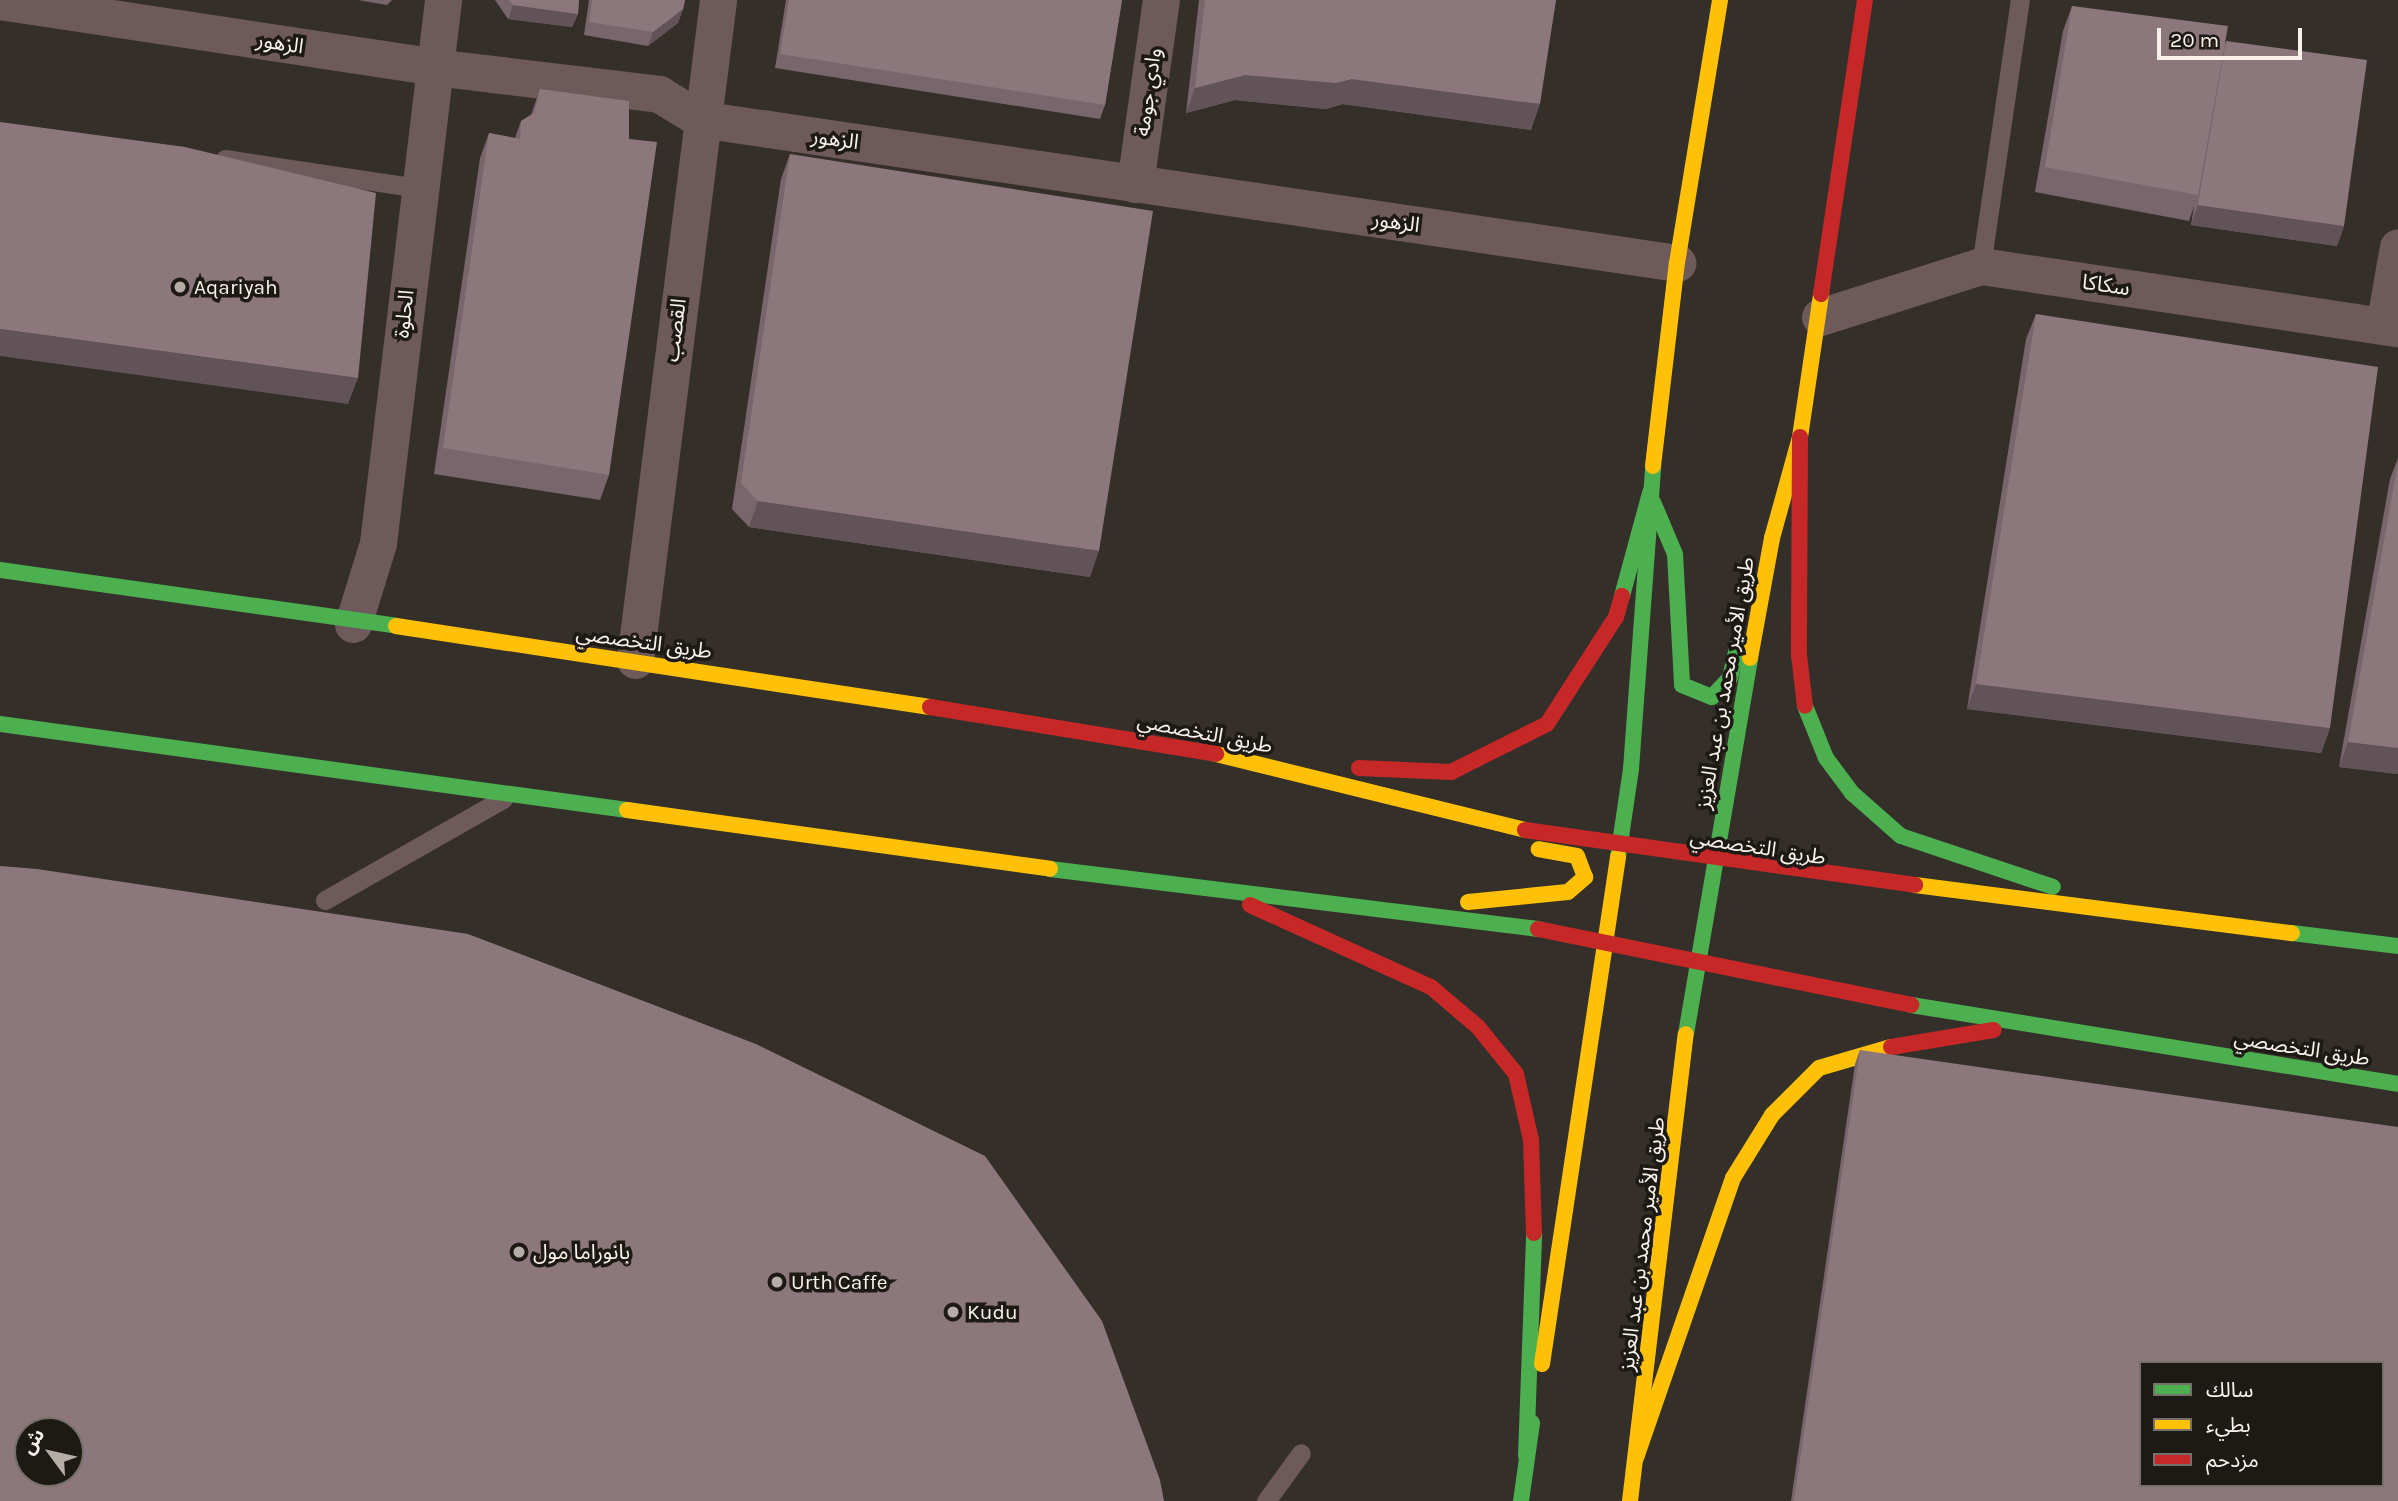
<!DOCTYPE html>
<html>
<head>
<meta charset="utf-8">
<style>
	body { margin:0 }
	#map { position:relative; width:2398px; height:1501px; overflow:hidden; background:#352f2a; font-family:Karla,"Noto Sans Arabic",sans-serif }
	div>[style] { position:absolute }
	.lane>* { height:19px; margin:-9.5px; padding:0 9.5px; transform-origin:9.5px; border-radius:9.5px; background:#6e5a5b }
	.street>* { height:37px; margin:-18.5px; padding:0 18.5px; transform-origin:18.5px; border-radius:18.5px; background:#6e5a5b }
	.fast>* { height:16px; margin:-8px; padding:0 8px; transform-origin:8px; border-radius:8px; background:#4caf50 }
	.slow>* { height:16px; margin:-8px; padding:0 8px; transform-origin:8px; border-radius:8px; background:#ffc107 }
	.jam>* { height:16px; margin:-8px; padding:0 8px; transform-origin:8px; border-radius:8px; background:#c62828 }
	.wall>* { inset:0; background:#78666c }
	.shaded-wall>* { inset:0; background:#625358 }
	.building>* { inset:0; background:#8c777d }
	.dots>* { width:19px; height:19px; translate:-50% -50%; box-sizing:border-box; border:4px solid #1d1914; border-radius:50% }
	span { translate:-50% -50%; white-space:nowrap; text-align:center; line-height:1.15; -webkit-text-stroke:7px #1d1914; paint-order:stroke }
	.street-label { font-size:21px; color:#f8f2eb }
	.poi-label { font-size:21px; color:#f8f2eb }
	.left { translate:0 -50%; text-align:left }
	.legend { position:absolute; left:2139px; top:1361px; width:245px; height:126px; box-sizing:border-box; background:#1d1914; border:2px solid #75706a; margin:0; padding:9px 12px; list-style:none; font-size:21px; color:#f8f2eb }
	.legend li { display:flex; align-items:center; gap:14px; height:35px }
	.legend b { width:35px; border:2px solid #75706a }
	.north { position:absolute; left:14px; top:1417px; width:70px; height:70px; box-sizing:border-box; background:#1d1914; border:2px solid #75706a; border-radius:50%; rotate:303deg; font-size:19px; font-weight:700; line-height:28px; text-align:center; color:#f8f2eb }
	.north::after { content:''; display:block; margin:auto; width:24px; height:32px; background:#b4aea7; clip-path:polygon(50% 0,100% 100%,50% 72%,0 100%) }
	.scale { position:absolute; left:2157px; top:28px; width:145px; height:32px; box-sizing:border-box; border:4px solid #f8f2eb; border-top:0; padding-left:9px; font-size:21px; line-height:24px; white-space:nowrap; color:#f8f2eb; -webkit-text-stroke:5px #1d1914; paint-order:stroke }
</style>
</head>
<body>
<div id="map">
	<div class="lane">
		<i style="left:225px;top:159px;width:195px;rotate:8.5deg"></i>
		<i style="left:1981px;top:266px;width:269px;rotate:-81.7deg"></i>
		<i style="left:325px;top:900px;width:205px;rotate:-29.6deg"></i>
		<i style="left:1266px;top:1501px;width:59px;rotate:-53.9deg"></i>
	</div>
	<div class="street">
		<i style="left:0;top:1px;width:439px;rotate:8.6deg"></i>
		<i style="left:434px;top:67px;width:227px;rotate:6.8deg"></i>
		<i style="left:659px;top:94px;width:48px;rotate:31.4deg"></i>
		<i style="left:700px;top:119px;width:988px;rotate:8.38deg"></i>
		<i style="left:1135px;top:184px;width:186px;rotate:-82deg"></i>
		<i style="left:1820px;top:317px;width:169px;rotate:-17.6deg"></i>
		<i style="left:1981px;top:266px;width:422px;rotate:8.5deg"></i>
		<i style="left:2384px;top:326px;width:80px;rotate:-80deg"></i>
		<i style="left:353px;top:624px;width:85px;rotate:-72.8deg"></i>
		<i style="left:378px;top:543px;width:547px;rotate:-83.17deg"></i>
		<i style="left:635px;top:660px;width:665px;rotate:-82.83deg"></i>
	</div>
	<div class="fast">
		<i style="left:1653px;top:502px;width:56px;rotate:67.1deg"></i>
		<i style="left:1675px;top:554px;width:131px;rotate:86.9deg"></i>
		<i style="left:1682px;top:685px;width:32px;rotate:22deg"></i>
		<i style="left:1712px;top:697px;width:26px;rotate:-47deg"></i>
		<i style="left:1730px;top:678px;width:37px;rotate:-77deg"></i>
		<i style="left:0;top:570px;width:400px;rotate:8deg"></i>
		<i style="left:1622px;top:596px;width:107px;rotate:-74.8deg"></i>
		<i style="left:1805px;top:706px;width:56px;rotate:68deg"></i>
		<i style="left:1826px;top:758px;width:44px;rotate:53.4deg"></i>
		<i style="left:1852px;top:793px;width:65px;rotate:41.3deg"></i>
		<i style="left:1901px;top:836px;width:160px;rotate:18.5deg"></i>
		<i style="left:0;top:724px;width:633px;rotate:7.81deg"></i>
		<i style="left:1618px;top:857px;width:89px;rotate:-81.6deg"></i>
		<i style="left:1631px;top:769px;width:304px;rotate:-85.8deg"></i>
		<i style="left:1050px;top:869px;width:492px;rotate:7deg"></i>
		<i style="left:2292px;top:933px;width:107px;rotate:7deg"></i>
		<i style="left:1911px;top:1005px;width:493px;rotate:9.2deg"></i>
		<i style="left:1686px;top:1034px;width:381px;rotate:-80.3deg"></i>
		<i style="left:1526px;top:1456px;width:223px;rotate:-87.9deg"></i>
		<i style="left:1521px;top:1501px;width:79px;rotate:-82deg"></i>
	</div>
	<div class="slow">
		<i style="left:1653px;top:466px;width:204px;rotate:-83.3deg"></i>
		<i style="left:1677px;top:263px;width:266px;rotate:-80.7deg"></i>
		<i style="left:396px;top:626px;width:540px;rotate:8.63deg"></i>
		<i style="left:1750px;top:658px;width:122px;rotate:-79.6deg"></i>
		<i style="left:1772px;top:538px;width:105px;rotate:-74.5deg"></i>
		<i style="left:1800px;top:437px;width:145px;rotate:-81.6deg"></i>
		<i style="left:1216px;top:754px;width:318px;rotate:13.8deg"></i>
		<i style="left:627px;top:810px;width:427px;rotate:7.9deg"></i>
		<i style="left:1915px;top:885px;width:380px;rotate:7.3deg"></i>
		<i style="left:1468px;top:902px;width:100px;rotate:-5.7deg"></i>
		<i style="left:1568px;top:892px;width:23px;rotate:-41deg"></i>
		<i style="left:1585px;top:877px;width:22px;rotate:-111deg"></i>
		<i style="left:1577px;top:856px;width:39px;rotate:-170deg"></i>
		<i style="left:1542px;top:1364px;width:513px;rotate:-81.47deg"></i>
		<i style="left:1636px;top:1458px;width:296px;rotate:-70.9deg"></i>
		<i style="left:1733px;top:1178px;width:74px;rotate:-58.2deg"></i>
		<i style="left:1772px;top:1115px;width:66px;rotate:-45deg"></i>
		<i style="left:1819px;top:1068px;width:75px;rotate:-16.3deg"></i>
		<i style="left:1630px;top:1501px;width:470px;rotate:-83.2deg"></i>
	</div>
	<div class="jam">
		<i style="left:1821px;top:294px;width:297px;rotate:-81.5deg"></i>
		<i style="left:1800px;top:437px;width:218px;rotate:90.3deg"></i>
		<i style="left:1799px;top:655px;width:51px;rotate:83.3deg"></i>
		<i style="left:930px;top:707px;width:290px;rotate:9.3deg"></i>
		<i style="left:1359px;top:768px;width:92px;rotate:2.5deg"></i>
		<i style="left:1451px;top:772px;width:107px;rotate:-26.6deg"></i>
		<i style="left:1547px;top:724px;width:127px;rotate:-57.2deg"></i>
		<i style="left:1616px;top:617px;width:22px;rotate:-74deg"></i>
		<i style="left:1525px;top:830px;width:394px;rotate:8deg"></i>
		<i style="left:1250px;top:905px;width:199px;rotate:24.4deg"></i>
		<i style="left:1431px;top:987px;width:62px;rotate:40.4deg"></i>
		<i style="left:1478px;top:1027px;width:60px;rotate:51deg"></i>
		<i style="left:1516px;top:1074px;width:68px;rotate:77.2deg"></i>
		<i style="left:1531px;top:1140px;width:93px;rotate:88.2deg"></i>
		<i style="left:1538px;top:929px;width:381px;rotate:11.5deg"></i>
		<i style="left:1891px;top:1047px;width:104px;rotate:-9.4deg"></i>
	</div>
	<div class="wall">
		<i style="clip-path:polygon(358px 0,392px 0,387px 5px)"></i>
		<i style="clip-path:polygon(495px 0,579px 0,578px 14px,572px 27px,508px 19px)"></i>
		<i style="clip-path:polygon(589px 0,685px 0,683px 9px,678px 23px,648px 46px,584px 35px)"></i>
		<i style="clip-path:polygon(786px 0,1122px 0,1105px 105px,1100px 119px,775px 68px)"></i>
		<i style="clip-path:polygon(1199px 0,1556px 0,1531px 130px,1343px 104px,1326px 109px,1235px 100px,1186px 113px)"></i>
		<i style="clip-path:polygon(2072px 6px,2225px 43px,2344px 226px,2337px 246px,2191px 225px,2194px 206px,2189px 221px,2035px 192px,2063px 31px)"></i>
		<i style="clip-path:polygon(540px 89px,609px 475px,600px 500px,434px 474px,480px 158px,489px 133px,515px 138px,521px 121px,531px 115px)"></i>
		<i style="clip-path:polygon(790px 154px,1090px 577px,749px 527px,732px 509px,781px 179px)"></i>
		<i style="clip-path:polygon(2036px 314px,2330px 728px,2321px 753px,1967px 709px,2026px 339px)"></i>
		<i style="clip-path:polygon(2398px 458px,2398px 774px,2339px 767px,2390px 479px)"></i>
		<i style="clip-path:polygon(1860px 1050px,2398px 1501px,1791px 1501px,1855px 1064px)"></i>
	</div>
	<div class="shaded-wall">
		<i style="clip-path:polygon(513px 5px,578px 14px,572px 27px,508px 19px)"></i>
		<i style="clip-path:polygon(683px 9px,678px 23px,648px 46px,653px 32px)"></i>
		<i style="clip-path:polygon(1245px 75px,1352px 79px,1540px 104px,1531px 130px,1343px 104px,1326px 109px,1235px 100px,1186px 113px,1195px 88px)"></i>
		<i style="clip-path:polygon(2198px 205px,2344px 226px,2337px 246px,2191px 225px)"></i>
		<i style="clip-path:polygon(0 329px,358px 378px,348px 404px,0 356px)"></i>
		<i style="clip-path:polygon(758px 501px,1099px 551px,1090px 577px,749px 527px)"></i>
		<i style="clip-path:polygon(1976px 684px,2330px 728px,2321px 753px,1967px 709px)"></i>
		<i style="clip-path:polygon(2348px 742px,2398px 748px,2398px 774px,2339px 767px)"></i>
	</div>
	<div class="building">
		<i style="clip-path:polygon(509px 0,579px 0,578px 14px,513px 5px)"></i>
		<i style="clip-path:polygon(592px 0,685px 0,683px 9px,653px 32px,589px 22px)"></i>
		<i style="clip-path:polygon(789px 0,1122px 0,1105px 105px,780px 54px)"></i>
		<i style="clip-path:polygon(1205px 0,1556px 0,1540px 104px,1352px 79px,1336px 83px,1245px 75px,1195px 88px)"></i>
		<i style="clip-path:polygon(2072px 6px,2228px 26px,2198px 195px,2045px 167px)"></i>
		<i style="clip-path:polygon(2226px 41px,2367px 60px,2344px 226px,2198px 205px)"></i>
		<i style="clip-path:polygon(540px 89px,629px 101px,629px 139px,657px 142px,609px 475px,443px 448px,489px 133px,520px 139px,521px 121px,534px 113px)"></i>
		<i style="clip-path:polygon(0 122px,185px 147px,376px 193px,358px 378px,0 329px)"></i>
		<i style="clip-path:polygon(790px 154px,1153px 211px,1099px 551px,758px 501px,741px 483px)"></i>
		<i style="clip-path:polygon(2036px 314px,2378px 367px,2330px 728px,1976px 684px)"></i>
		<i style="clip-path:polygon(2398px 463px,2398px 748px,2348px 742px)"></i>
		<i style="clip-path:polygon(evenodd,0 866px,37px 869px,468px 934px,756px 1044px,985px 1156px,1102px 1321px,1160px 1480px,1164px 1501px,0 1501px,0 866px,28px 1431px,70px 1431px,70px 1473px,28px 1473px,28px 1431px)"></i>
		<i style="clip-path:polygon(evenodd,1860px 1050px,2398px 1127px,2398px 1501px,1794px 1501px,1860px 1050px,2141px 1363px,2382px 1363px,2382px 1485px,2141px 1485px,2141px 1363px)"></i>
	</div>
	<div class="dots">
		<i style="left:180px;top:287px;background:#b4aea7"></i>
		<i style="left:519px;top:1252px;background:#b4aea7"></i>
		<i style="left:777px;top:1282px;background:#b4aea7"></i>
		<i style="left:953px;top:1312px;background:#b4aea7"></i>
	</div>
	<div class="street-label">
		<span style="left:280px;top:43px;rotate:9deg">الزهور</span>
		<span style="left:1148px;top:92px;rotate:-82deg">وادي جومة</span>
		<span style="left:835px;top:139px;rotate:8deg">الزهور</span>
		<span style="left:1396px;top:222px;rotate:8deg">الزهور</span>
		<span style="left:2106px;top:285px;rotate:8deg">سكاكا</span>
		<span style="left:404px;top:314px;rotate:-84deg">الحلوة</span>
		<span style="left:675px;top:330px;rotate:-83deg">القصب</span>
		<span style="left:644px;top:642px;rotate:8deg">طريق التخصصي</span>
		<span style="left:1725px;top:683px;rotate:-80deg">طريق الأمير محمد بن عبد العزيز</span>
		<span style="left:1205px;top:733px;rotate:11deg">طريق التخصصي</span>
		<span style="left:1758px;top:847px;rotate:9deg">طريق التخصصي</span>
		<span style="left:2302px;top:1048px;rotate:9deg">طريق التخصصي</span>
		<span style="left:1642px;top:1244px;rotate:-83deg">طريق الأمير محمد بن عبد العزيز</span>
	</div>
	<div class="poi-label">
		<span class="left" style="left:194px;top:287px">Aqariyah</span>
		<span class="left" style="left:533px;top:1252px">بانوراما مول</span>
		<span class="left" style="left:791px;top:1282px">Urth Caffe</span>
		<span class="left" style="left:967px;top:1312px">Kudu</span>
	</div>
	<ul class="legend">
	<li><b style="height:9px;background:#4caf50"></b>سالك</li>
	<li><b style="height:9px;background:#ffc107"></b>بطيء</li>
	<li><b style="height:9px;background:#c62828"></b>مزدحم</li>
	</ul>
	<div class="north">ش</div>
	<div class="scale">20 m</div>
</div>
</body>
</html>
